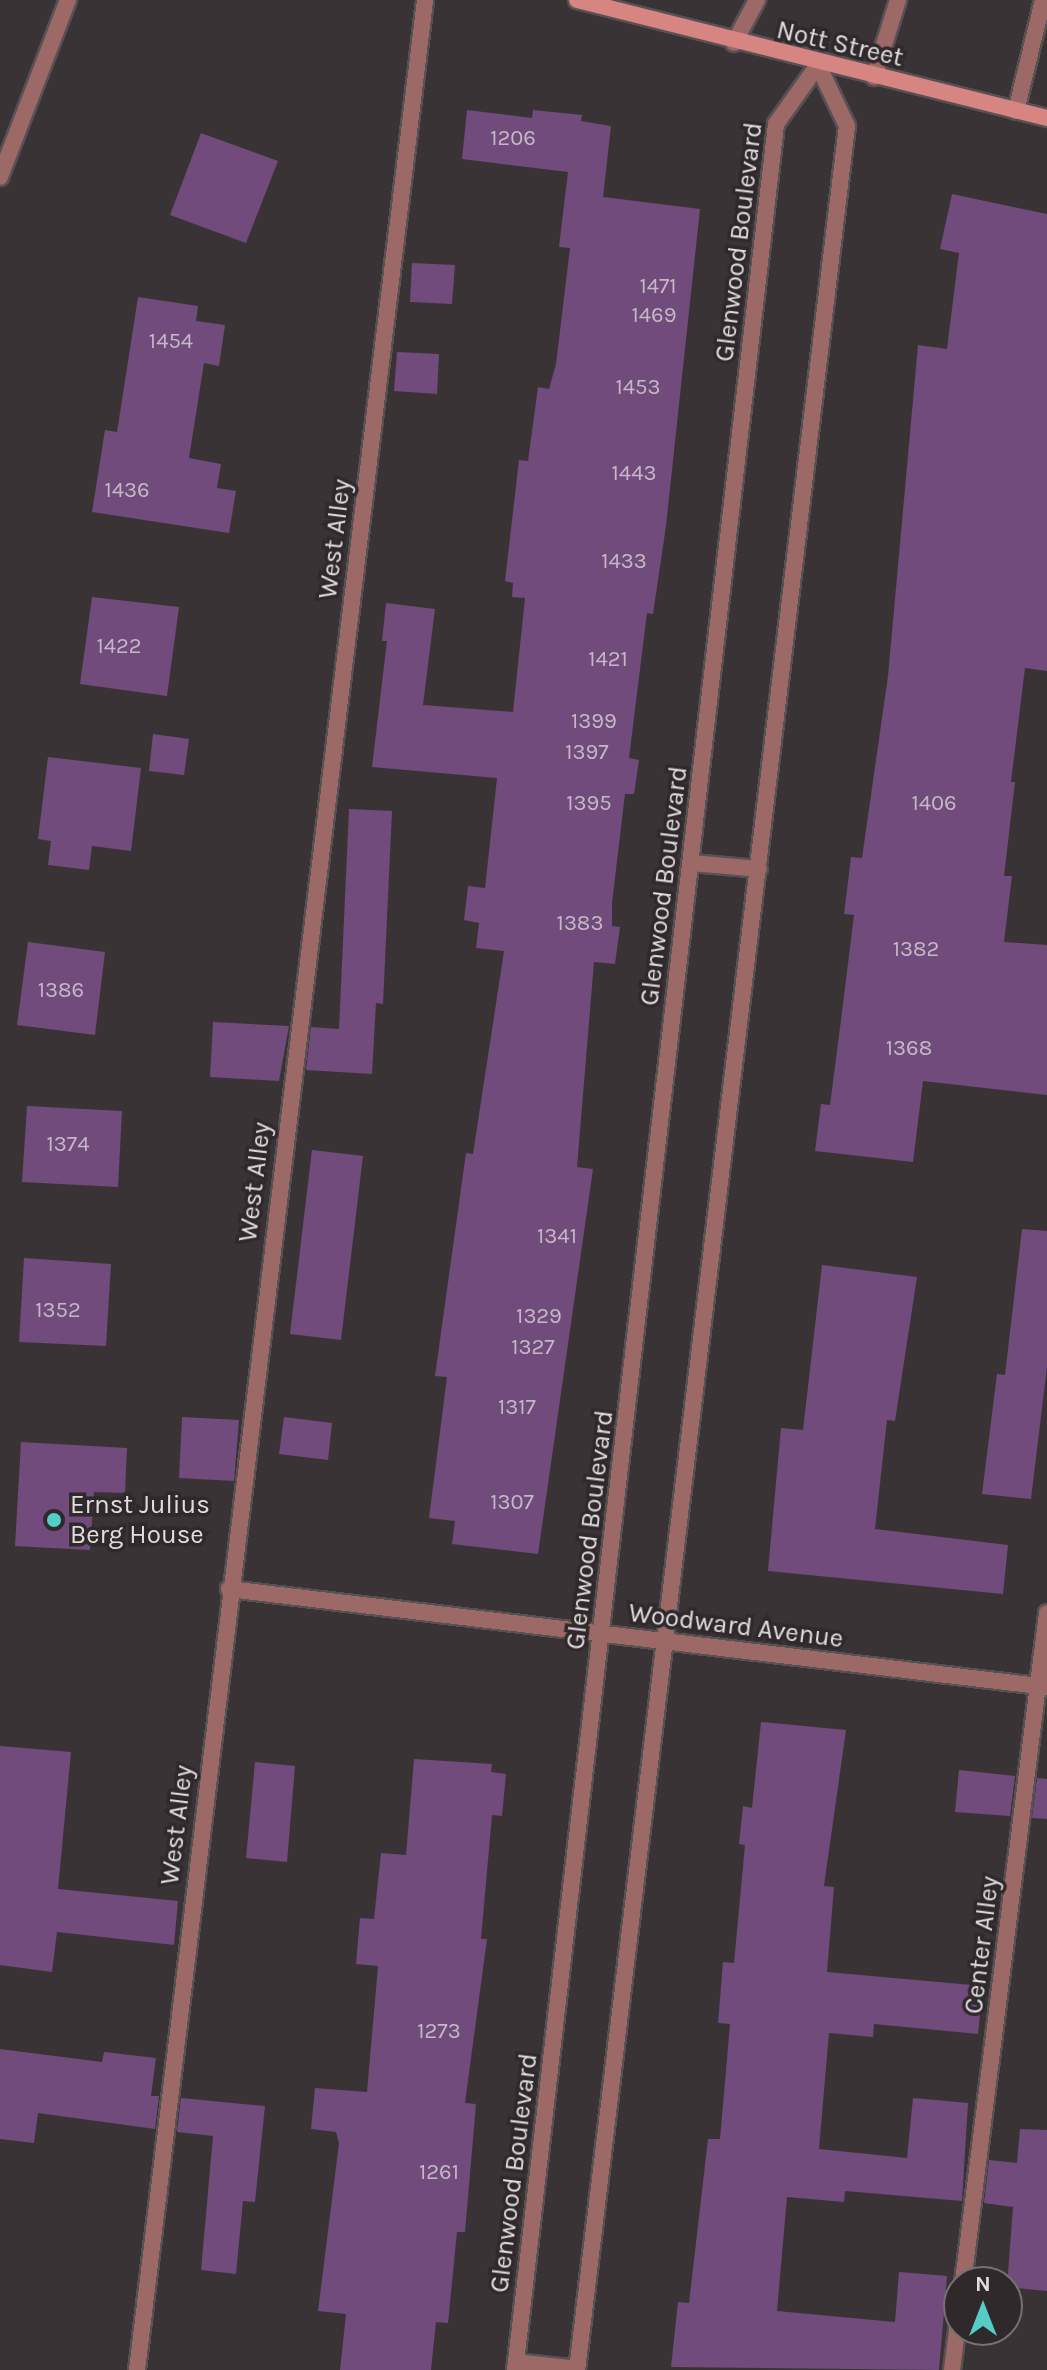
<!DOCTYPE html>
<html>
<head>
<meta charset="utf-8">
<style>
	body { margin:0 }
	#map { position:relative; width:1047px; height:2370px; overflow:hidden; background:#3a3336; font-family:Karla,sans-serif }
	div>[style] { position:absolute }
	.building>* { inset:0; background:#704b7c }
	.roads { filter:drop-shadow(2px 0 #585154) drop-shadow(-2px 0 #585154) drop-shadow(0 2px #585154) drop-shadow(0 -2px #585154) }
	.service>* { height:16px; margin:-8px; padding:0 8px; transform-origin:8px; border-radius:8px; background:#9d6967 }
	.minor>* { height:16px; margin:-8px; padding:0 8px; transform-origin:8px; border-radius:8px; background:#9d6967 }
	.secondary>* { height:16px; margin:-8px; padding:0 8px; transform-origin:8px; border-radius:8px; background:#d68582 }
	.dots>* { width:22px; height:22px; translate:-50% -50%; box-sizing:border-box; border:4px solid #2f292c; border-radius:50% }
	span { translate:-50% -50%; white-space:nowrap; text-align:center; line-height:1.15; -webkit-text-stroke:7px #2f292c; paint-order:stroke }
	.number-label { font-size:22px; color:#c5b8c6 }
	.number-label span { -webkit-text-stroke-width:0 }
	.street-label { font-size:26px; color:#e1dcde }
	.poi-label { font-size:26px; color:#e1dcde }
	.left { translate:0 -50%; text-align:left }
	.north { position:absolute; left:943px; top:2266px; width:80px; height:80px; box-sizing:border-box; background:#2f292c; border:2px solid #767173; border-radius:50%; rotate:0deg; font-size:22px; font-weight:700; line-height:32px; text-align:center; color:#e1dcde }
	.north::after { content:''; display:block; margin:auto; width:28px; height:36px; background:#55cdc6; clip-path:polygon(50% 0,100% 100%,50% 72%,0 100%) }
</style>
</head>
<body>
<div id="map">
	<div class="building">
		<i style="clip-path:polygon(467px 110px,532px 118px,533px 110px,582px 115px,581px 121px,611px 126px,603px 197px,700px 209px,666px 526px,653px 614px,647px 613px,629px 758px,639px 760px,634px 794px,625px 794px,612px 903px,612px 926px,620px 927px,615px 964px,594px 962px,577px 1167px,593px 1169px,538px 1554px,452px 1544px,455px 1521px,429px 1518px,447px 1377px,435px 1376px,466px 1153px,473px 1154px,504px 951px,476px 948px,479px 923px,464px 920px,468px 886px,485px 888px,497px 778px,372px 767px,387px 641px,382px 641px,386px 603px,435px 609px,423px 705px,513px 712px,525px 598px,512px 597px,513px 583px,505px 581px,519px 460px,528px 461px,538px 387px,549px 389px,556px 364px,570px 248px,559px 247px,568px 172px,462px 159px)"></i>
		<i style="clip-path:polygon(201px 133px,278px 161px,246px 243px,170px 215px)"></i>
		<i style="clip-path:polygon(952px 194px,1047px 214px,1047px 671px,1025px 668px,1011px 782px,1015px 782px,1004px 876px,1012px 876px,1004px 942px,1047px 945px,1047px 1095px,923px 1081px,913px 1162px,815px 1151px,821px 1104px,830px 1105px,842px 1012px,854px 915px,844px 914px,851px 857px,862px 858px,888px 676px,918px 345px,947px 349px,959px 253px,940px 249px)"></i>
		<i style="clip-path:polygon(412px 263px,455px 265px,452px 304px,410px 302px)"></i>
		<i style="clip-path:polygon(138px 297px,198px 306px,196px 321px,225px 325px,219px 366px,204px 363px,189px 458px,221px 464px,217px 488px,236px 491px,229px 533px,92px 512px,105px 430px,117px 432px)"></i>
		<i style="clip-path:polygon(397px 352px,439px 354px,437px 394px,394px 391px)"></i>
		<i style="clip-path:polygon(92px 597px,179px 607px,167px 696px,80px 684px)"></i>
		<i style="clip-path:polygon(153px 734px,189px 739px,184px 775px,149px 771px)"></i>
		<i style="clip-path:polygon(48px 757px,141px 768px,131px 851px,92px 846px,89px 870px,48px 865px,51px 841px,38px 839px)"></i>
		<i style="clip-path:polygon(349px 809px,392px 811px,383px 1004px,376px 1003px,372px 1074px,306px 1070px,311px 1027px,339px 1029px)"></i>
		<i style="clip-path:polygon(28px 942px,105px 952px,95px 1035px,17px 1025px)"></i>
		<i style="clip-path:polygon(213px 1022px,289px 1026px,279px 1081px,210px 1077px)"></i>
		<i style="clip-path:polygon(27px 1106px,122px 1111px,118px 1187px,22px 1182px)"></i>
		<i style="clip-path:polygon(312px 1150px,363px 1156px,341px 1340px,290px 1334px)"></i>
		<i style="clip-path:polygon(1022px 1229px,1047px 1231px,1047px 1367px,1031px 1499px,982px 1494px,997px 1374px,1005px 1375px)"></i>
		<i style="clip-path:polygon(24px 1258px,111px 1264px,106px 1346px,19px 1342px)"></i>
		<i style="clip-path:polygon(822px 1265px,917px 1277px,895px 1421px,887px 1420px,875px 1529px,1008px 1545px,1003px 1594px,768px 1571px,781px 1428px,803px 1430px)"></i>
		<i style="clip-path:polygon(182px 1417px,239px 1420px,234px 1481px,179px 1478px)"></i>
		<i style="clip-path:polygon(284px 1417px,332px 1423px,328px 1460px,279px 1454px)"></i>
		<i style="clip-path:polygon(21px 1442px,127px 1448px,125px 1493px,94px 1492px,90px 1550px,15px 1546px)"></i>
		<i style="clip-path:polygon(761px 1722px,846px 1730px,824px 1886px,834px 1887px,827px 1972px,983px 1986px,978px 2034px,874px 2024px,873px 2037px,829px 2033px,819px 2149px,907px 2158px,913px 2098px,968px 2103px,962px 2201px,845px 2191px,844px 2202px,787px 2197px,777px 2311px,895px 2322px,899px 2272px,947px 2276px,939px 2370px,671px 2367px,678px 2302px,689px 2303px,708px 2139px,720px 2139px,730px 2024px,718px 2023px,723px 1962px,734px 1963px,745px 1845px,739px 1844px,743px 1806px,752px 1808px)"></i>
		<i style="clip-path:polygon(0 1746px,71px 1752px,58px 1889px,178px 1901px,174px 1945px,57px 1932px,52px 1972px,0 1965px)"></i>
		<i style="clip-path:polygon(414px 1759px,492px 1764px,491px 1772px,506px 1774px,502px 1816px,492px 1815px,481px 1939px,487px 1939px,465px 2103px,476px 2104px,465px 2232px,457px 2232px,448px 2323px,436px 2322px,431px 2370px,340px 2370px,346px 2314px,318px 2311px,339px 2143px,336px 2132px,311px 2129px,315px 2088px,367px 2092px,378px 1966px,356px 1964px,360px 1918px,374px 1919px,381px 1853px,406px 1855px)"></i>
		<i style="clip-path:polygon(255px 1762px,295px 1766px,287px 1862px,246px 1858px)"></i>
		<i style="clip-path:polygon(959px 1770px,1015px 1776px,1010px 1816px,955px 1812px)"></i>
		<i style="clip-path:polygon(1037px 1778px,1047px 1779px,1047px 1819px,1032px 1818px)"></i>
		<i style="clip-path:polygon(0 2049px,102px 2062px,104px 2052px,156px 2058px,151px 2096px,159px 2096px,155px 2129px,38px 2113px,34px 2143px,0 2139px)"></i>
		<i style="clip-path:polygon(181px 2098px,265px 2106px,255px 2202px,243px 2201px,236px 2274px,201px 2270px,213px 2136px,177px 2132px)"></i>
		<i style="clip-path:polygon(1020px 2129px,1047px 2130px,1047px 2291px,1007px 2287px,1013px 2207px,984px 2203px,989px 2160px,1017px 2163px)"></i>
	</div>
	<div class="roads">
		<div class="service">
			<i style="left:734px;top:43px;width:49px;rotate:-61.9deg"></i>
			<i style="left:874px;top:77px;width:81px;rotate:-72.7deg"></i>
			<i style="left:691px;top:863px;width:68px;rotate:5deg"></i>
			<i style="left:963px;top:2282px;width:674px;rotate:-82.84deg"></i>
			<i style="left:516px;top:2362px;width:61px;rotate:6.5deg"></i>
			<i style="left:137px;top:2370px;width:2387px;rotate:-83.07deg"></i>
			<i style="left:952px;top:2370px;width:55px;rotate:-82.7deg"></i>
		</div>
		<div class="minor">
			<i style="left:1016px;top:111px;width:114px;rotate:-76.3deg"></i>
			<i style="left:0;top:177px;width:190px;rotate:-69deg"></i>
			<i style="left:229px;top:1589px;width:824px;rotate:6.83deg"></i>
			<i style="left:515px;top:2370px;width:2261px;rotate:-83.37deg"></i>
			<i style="left:776px;top:124px;width:72px;rotate:-54.6deg"></i>
			<i style="left:818px;top:65px;width:68px;rotate:64.6deg"></i>
			<i style="left:847px;top:126px;width:2260px;rotate:96.86deg"></i>
		</div>
		<div class="secondary">
			<i style="left:577px;top:0;width:485px;rotate:14.1deg"></i>
		</div>
	</div>
	<div class="dots">
		<i style="left:54px;top:1520px;background:#55cdc6"></i>
	</div>
	<div class="number-label">
		<span style="left:513px;top:139px">1206</span>
		<span style="left:658px;top:287px">1471</span>
		<span style="left:654px;top:316px">1469</span>
		<span style="left:171px;top:342px">1454</span>
		<span style="left:638px;top:388px">1453</span>
		<span style="left:634px;top:474px">1443</span>
		<span style="left:127px;top:491px">1436</span>
		<span style="left:624px;top:562px">1433</span>
		<span style="left:119px;top:647px">1422</span>
		<span style="left:608px;top:660px">1421</span>
		<span style="left:594px;top:722px">1399</span>
		<span style="left:587px;top:753px">1397</span>
		<span style="left:589px;top:804px">1395</span>
		<span style="left:934px;top:804px">1406</span>
		<span style="left:580px;top:924px">1383</span>
		<span style="left:916px;top:950px">1382</span>
		<span style="left:61px;top:991px">1386</span>
		<span style="left:909px;top:1049px">1368</span>
		<span style="left:68px;top:1145px">1374</span>
		<span style="left:557px;top:1237px">1341</span>
		<span style="left:58px;top:1311px">1352</span>
		<span style="left:539px;top:1317px">1329</span>
		<span style="left:533px;top:1348px">1327</span>
		<span style="left:517px;top:1408px">1317</span>
		<span style="left:512px;top:1503px">1307</span>
		<span style="left:439px;top:2032px">1273</span>
		<span style="left:439px;top:2173px">1261</span>
	</div>
	<div class="street-label">
		<span style="left:840px;top:44px;rotate:13deg">Nott Street</span>
		<span style="left:739px;top:242px;rotate:-83deg">Glenwood Boulevard</span>
		<span style="left:335px;top:539px;rotate:-83deg">West Alley</span>
		<span style="left:664px;top:886px;rotate:-83deg">Glenwood Boulevard</span>
		<span style="left:255px;top:1182px;rotate:-83deg">West Alley</span>
		<span style="left:590px;top:1530px;rotate:-83deg">Glenwood Boulevard</span>
		<span style="left:736px;top:1626px;rotate:7deg">Woodward Avenue</span>
		<span style="left:177px;top:1825px;rotate:-83deg">West Alley</span>
		<span style="left:982px;top:1945px;rotate:-83deg">Center Alley</span>
		<span style="left:514px;top:2173px;rotate:-83deg">Glenwood Boulevard</span>
	</div>
	<div class="poi-label">
		<span class="left" style="left:70px;top:1520px">Ernst Julius<br>Berg House</span>
	</div>
	<div class="north">N</div>
</div>
</body>
</html>
